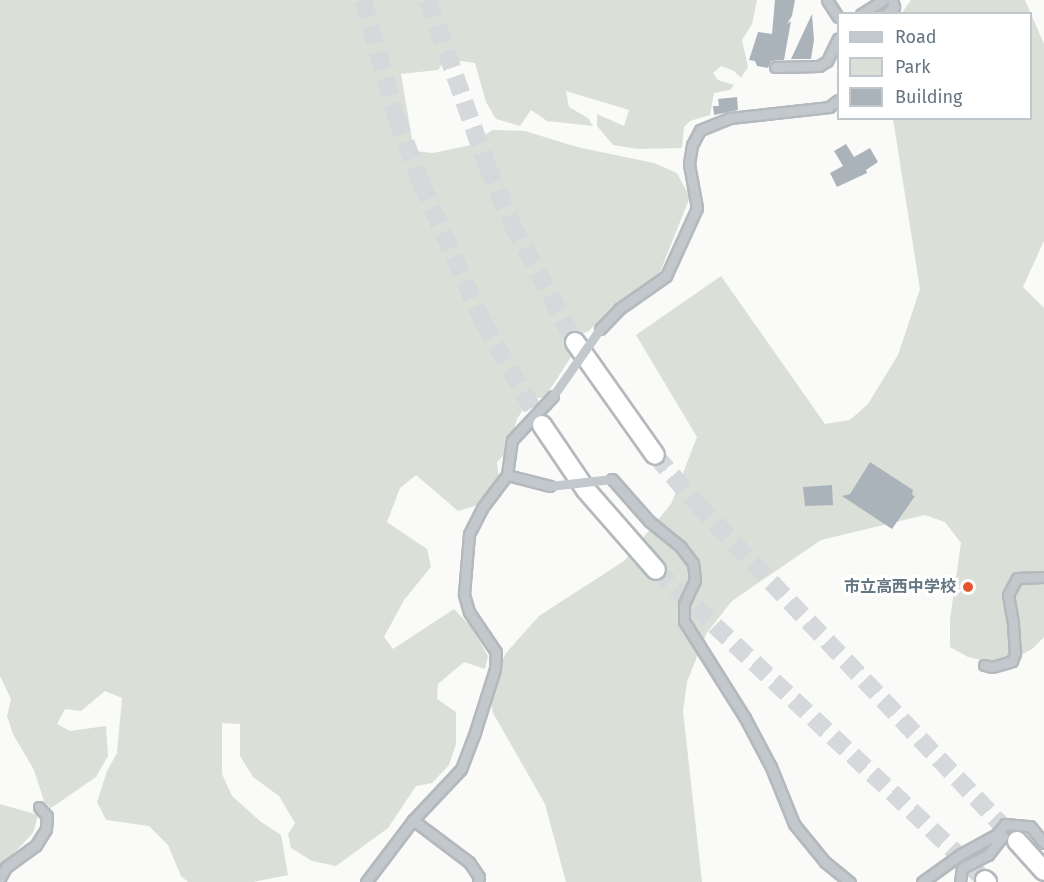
<!DOCTYPE html>
<html>
<head>
<meta charset="utf-8">
<style>
	body { margin:0 }
	#map { position:relative; width:1044px; height:882px; overflow:hidden; background:#fafaf8; font-family:"Fira Sans","Noto Sans JP",sans-serif }
	div>[style] { position:absolute }
	.green>* { inset:0; background:#dadfd7 }
	.building>* { inset:0; background:#aab3b9 }
	.motorway-tunnel>* { height:18px; margin-top:-9px; transform-origin:0; background:repeating-linear-gradient(90deg,#d5d9db 0 18px,transparent 0 27px) }
	.roads { filter:drop-shadow(2px 0 #b4b9bd) drop-shadow(-2px 0 #b4b9bd) drop-shadow(0 2px #b4b9bd) drop-shadow(0 -2px #b4b9bd) }
	.minor>* { height:9px; margin:-4.5px; padding:0 4.5px; transform-origin:4.5px; border-radius:4.5px; background:#c3c8cc }
	.motorway>* { height:18px; margin:-9px; padding:0 9px; transform-origin:9px; border-radius:9px; background:#fff }
	.minor-bridge>* { height:9px; margin:-4.5px; padding:0 4.5px; transform-origin:4.5px; border-radius:4.5px; background:#c3c8cc }
	.dots>* { width:16px; height:16px; translate:-50% -50%; box-sizing:border-box; border:3px solid #fff; border-radius:50% }
	span { translate:-50% -50%; white-space:nowrap; text-align:center; line-height:1.15; -webkit-text-stroke:6px #fff; paint-order:stroke }
	.poi-label { font-size:16px; color:#657683; font-weight:700 }
	.right { translate:-100% -50%; text-align:right }
	.legend { position:absolute; left:837px; top:12px; width:195px; height:108px; box-sizing:border-box; background:#fff; border:2px solid #c1c8cd; margin:0; padding:8px 10px; list-style:none; font-size:18px; color:#657683 }
	.legend li { display:flex; align-items:center; gap:12px; height:30px }
	.legend b { width:30px; border:2px solid #c1c8cd }
</style>
</head>
<body>
<div id="map">
	<div class="green">
		<i style="clip-path:polygon(0 0,757px 0,752px 24px,742px 40px,748px 67px,741px 78px,734px 71px,721px 66px,713px 73px,718px 80px,734px 85px,730px 90px,714px 93px,710px 115px,690px 121px,684px 127px,682px 148px,638px 149px,613px 145px,597px 126px,597px 114px,624px 126px,629px 110px,566px 91px,569px 107px,588px 118px,593px 126px,547px 121px,531px 110px,520px 126px,496px 119px,486px 102px,475px 63px,446px 59px,438px 70px,401px 74px,414px 151px,433px 153px,471px 145px,492px 130px,525px 131px,577px 147px,654px 163px,677px 173px,690px 197px,660px 272px,615px 304px,589px 331px,577px 336px,568px 345px,571px 357px,545px 397px,530px 399px,517px 419px,507px 452px,497px 462px,499px 479px,475px 506px,458px 511px,416px 475px,400px 488px,387px 522px,427px 549px,431px 567px,404px 600px,384px 637px,393px 649px,454px 609px,472px 628px,488px 656px,485px 669px,464px 662px,438px 684px,437px 699px,456px 712px,456px 744px,449px 765px,432px 783px,416px 786px,388px 828px,336px 866px,312px 861px,291px 848px,288px 834px,295px 823px,279px 796px,253px 777px,240px 756px,240px 724px,222px 723px,222px 774px,232px 796px,261px 822px,281px 835px,288px 875px,253px 882px,188px 882px,181px 876px,168px 845px,149px 826px,106px 820px,97px 802px,107px 771px,117px 753px,122px 698px,105px 691px,81px 711px,65px 709px,57px 724px,70px 731px,106px 726px,108px 756px,96px 777px,51px 808px,44px 801px,34px 770px,13px 734px,7px 716px,11px 699px,0 676px)"></i>
		<i style="clip-path:polygon(911px 0,1025px 0,1044px 44px,1044px 241px,1023px 287px,1044px 308px,1044px 637px,1032px 649px,1003px 665px,968px 657px,950px 647px,950px 619px,961px 543px,945px 522px,925px 515px,821px 540px,732px 601px,706px 634px,687px 682px,683px 711px,702px 882px,566px 882px,545px 804px,493px 713px,488px 686px,506px 653px,539px 616px,624px 561px,671px 504px,697px 437px,636px 335px,721px 276px,825px 424px,850px 420px,868px 404px,898px 355px,920px 289px,893px 119px,1030px 118px,1030px 14px,902px 13px)"></i>
		<i style="clip-path:polygon(0 804px,38px 815px,33px 833px,0 868px)"></i>
	</div>
	<div class="building">
		<i style="clip-path:polygon(775px 0,795px 0,792px 16px,787px 24px,791px 21px,784px 60px,771px 61px,768px 68px,757px 66px,755px 61px,749px 60px,758px 32px,772px 34px)"></i>
		<i style="clip-path:polygon(812px 14px,814px 40px,811px 59px,791px 59px)"></i>
		<i style="clip-path:polygon(737px 97px,738px 110px,714px 115px,713px 106px,719px 106px,718px 99px)"></i>
		<i style="clip-path:polygon(846px 144px,854px 157px,870px 148px,878px 162px,866px 170px,867px 173px,837px 187px,830px 173px,843px 166px,834px 151px)"></i>
		<i style="clip-path:polygon(870px 462px,913px 490px,912px 495px,915px 496px,892px 529px,842px 496px,850px 494px)"></i>
		<i style="clip-path:polygon(832px 485px,833px 505px,805px 506px,803px 487px)"></i>
	</div>
	<div class="motorway-tunnel">
		<i style="left:363px;top:0;width:122px;rotate:74.2deg"></i>
		<i style="left:396px;top:117px;width:71px;rotate:69.3deg"></i>
		<i style="left:421px;top:183px;width:152px;rotate:66deg"></i>
		<i style="left:483px;top:322px;width:119px;rotate:60.2deg"></i>
		<i style="left:428px;top:0;width:176px;rotate:70.4deg"></i>
		<i style="left:487px;top:166px;width:63px;rotate:66.7deg"></i>
		<i style="left:512px;top:224px;width:134px;rotate:61.9deg"></i>
		<i style="left:655px;top:455px;width:65px;rotate:49.4deg"></i>
		<i style="left:697px;top:504px;width:465px;rotate:46.5deg"></i>
		<i style="left:656px;top:570px;width:452px;rotate:43.3deg"></i>
	</div>
	<div class="roads">
		<div class="minor">
			<i style="left:827px;top:0;width:20px;rotate:57deg"></i>
			<i style="left:861px;top:14px;width:26px;rotate:-32deg"></i>
			<i style="left:886px;top:14px;width:11px;rotate:-41deg"></i>
			<i style="left:894px;top:7px;width:7px;rotate:-106deg"></i>
			<i style="left:775px;top:67px;width:44px;rotate:-1.3deg"></i>
			<i style="left:819px;top:66px;width:9px;rotate:-32deg"></i>
			<i style="left:827px;top:61px;width:25px;rotate:-64deg"></i>
			<i style="left:600px;top:329px;width:28px;rotate:-46deg"></i>
			<i style="left:619px;top:309px;width:57px;rotate:-35.1deg"></i>
			<i style="left:666px;top:276px;width:75px;rotate:-65.5deg"></i>
			<i style="left:697px;top:208px;width:45px;rotate:-100.3deg"></i>
			<i style="left:689px;top:164px;width:19px;rotate:-81deg"></i>
			<i style="left:692px;top:145px;width:17px;rotate:-62deg"></i>
			<i style="left:700px;top:130px;width:32px;rotate:-22deg"></i>
			<i style="left:730px;top:118px;width:100px;rotate:-6.3deg"></i>
			<i style="left:829px;top:107px;width:11px;rotate:-38deg"></i>
			<i style="left:507px;top:475px;width:44px;rotate:14.3deg"></i>
			<i style="left:612px;top:479px;width:56px;rotate:48.6deg"></i>
			<i style="left:649px;top:521px;width:40px;rotate:39deg"></i>
			<i style="left:680px;top:546px;width:21px;rotate:53deg"></i>
			<i style="left:693px;top:563px;width:17px;rotate:83deg"></i>
			<i style="left:695px;top:580px;width:26px;rotate:115deg"></i>
			<i style="left:684px;top:604px;width:17px;rotate:90deg"></i>
			<i style="left:684px;top:621px;width:115px;rotate:57.8deg"></i>
			<i style="left:745px;top:718px;width:55px;rotate:62deg"></i>
			<i style="left:771px;top:767px;width:61px;rotate:68deg"></i>
			<i style="left:794px;top:824px;width:49px;rotate:50.8deg"></i>
			<i style="left:825px;top:862px;width:32px;rotate:39deg"></i>
			<i style="left:984px;top:665px;width:8px;rotate:14deg"></i>
			<i style="left:992px;top:667px;width:15px;rotate:-16deg"></i>
			<i style="left:1006px;top:663px;width:6px;rotate:-18deg"></i>
			<i style="left:1012px;top:661px;width:9px;rotate:-69deg"></i>
			<i style="left:1015px;top:653px;width:30px;rotate:-94deg"></i>
			<i style="left:1013px;top:623px;width:28px;rotate:-100deg"></i>
			<i style="left:1008px;top:595px;width:19px;rotate:-62deg"></i>
			<i style="left:1017px;top:578px;width:27px;rotate:-2deg"></i>
			<i style="left:413px;top:820px;width:70px;rotate:36.9deg"></i>
			<i style="left:469px;top:862px;width:18px;rotate:56deg"></i>
			<i style="left:479px;top:877px;width:5px;rotate:101deg"></i>
			<i style="left:0;top:878px;width:13px;rotate:-61deg"></i>
			<i style="left:6px;top:867px;width:37px;rotate:-36deg"></i>
			<i style="left:36px;top:845px;width:19px;rotate:-58deg"></i>
			<i style="left:46px;top:829px;width:13px;rotate:-86deg"></i>
			<i style="left:47px;top:816px;width:12px;rotate:-132deg"></i>
			<i style="left:366px;top:882px;width:78px;rotate:-52.8deg"></i>
			<i style="left:413px;top:820px;width:70px;rotate:-46.7deg"></i>
			<i style="left:461px;top:769px;width:40px;rotate:-69deg"></i>
			<i style="left:475px;top:732px;width:66px;rotate:-72.4deg"></i>
			<i style="left:495px;top:669px;width:17px;rotate:-87deg"></i>
			<i style="left:496px;top:652px;width:48px;rotate:-124deg"></i>
			<i style="left:469px;top:612px;width:19px;rotate:-106deg"></i>
			<i style="left:464px;top:594px;width:60px;rotate:-85.2deg"></i>
			<i style="left:469px;top:534px;width:29px;rotate:-63deg"></i>
			<i style="left:482px;top:508px;width:41px;rotate:-52.9deg"></i>
			<i style="left:507px;top:475px;width:35px;rotate:-82deg"></i>
			<i style="left:512px;top:440px;width:60px;rotate:-47deg"></i>
			<i style="left:922px;top:882px;width:48px;rotate:-35.7deg"></i>
			<i style="left:961px;top:854px;width:41px;rotate:-29.1deg"></i>
			<i style="left:997px;top:834px;width:13px;rotate:-51deg"></i>
			<i style="left:1005px;top:824px;width:25px;rotate:5deg"></i>
			<i style="left:1030px;top:826px;width:22px;rotate:51deg"></i>
			<i style="left:960px;top:882px;width:14px;rotate:-82deg"></i>
			<i style="left:962px;top:868px;width:29px;rotate:-27deg"></i>
			<i style="left:988px;top:855px;width:24px;rotate:-52deg"></i>
			<i style="left:1003px;top:836px;width:6px;rotate:-162deg"></i>
		</div>
		<div class="motorway">
			<i style="left:575px;top:342px;width:138px;rotate:54.7deg"></i>
			<i style="left:542px;top:425px;width:78px;rotate:55.9deg"></i>
			<i style="left:586px;top:490px;width:106px;rotate:48.8deg"></i>
			<i style="left:1017px;top:841px;width:40px;rotate:48deg"></i>
			<i style="left:985px;top:880px;width:3px;rotate:45deg"></i>
		</div>
	</div>
	<div class="minor-bridge">
		<i style="left:553px;top:396px;width:82px;rotate:-55deg"></i>
		<i style="left:550px;top:486px;width:62px;rotate:-6.4deg"></i>
	</div>
	<div class="dots">
		<i style="left:968px;top:587px;background:#e4572e"></i>
	</div>
	<div class="poi-label">
		<span class="right" style="left:956px;top:587px">市立高西中学校</span>
	</div>
	<ul class="legend">
	<li><b style="height:8px;background:#c3c8cc"></b>Road</li>
	<li><b style="height:16px;background:#dadfd7"></b>Park</li>
	<li><b style="height:16px;background:#aab3b9"></b>Building</li>
	</ul>
</div>
</body>
</html>
